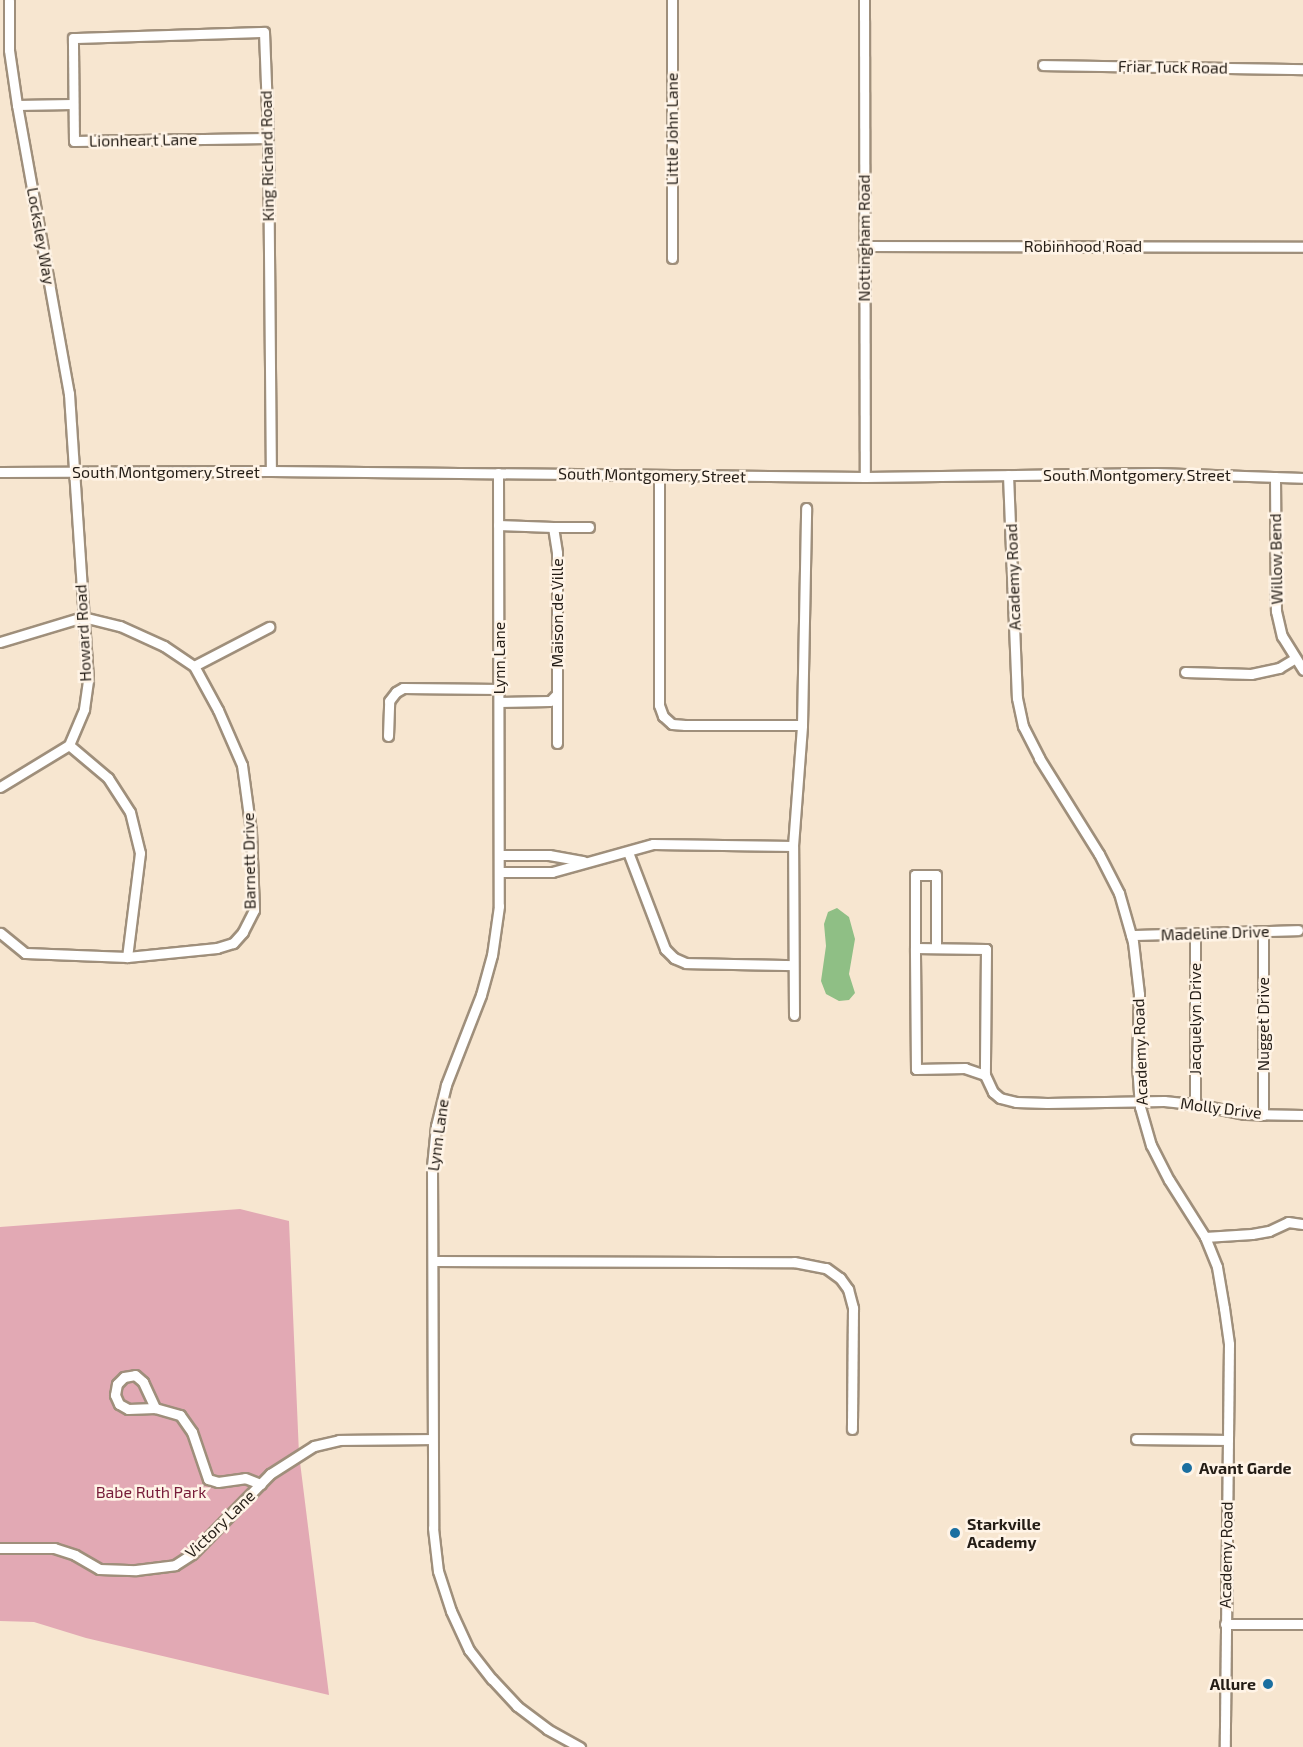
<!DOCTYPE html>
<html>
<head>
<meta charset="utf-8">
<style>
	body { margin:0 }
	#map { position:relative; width:1303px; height:1747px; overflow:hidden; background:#f7e6d0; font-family:"Exo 2",sans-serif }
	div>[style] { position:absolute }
	.green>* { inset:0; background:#e2a9b4 }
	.water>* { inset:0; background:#8fbf85 }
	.roads { filter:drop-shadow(2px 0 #9f8f7b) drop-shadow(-2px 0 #9f8f7b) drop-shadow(0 2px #9f8f7b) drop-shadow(0 -2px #9f8f7b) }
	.minor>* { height:9px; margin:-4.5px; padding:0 4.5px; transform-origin:4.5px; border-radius:4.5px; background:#fff }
	.dots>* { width:16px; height:16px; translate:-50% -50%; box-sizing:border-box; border:3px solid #fff4e7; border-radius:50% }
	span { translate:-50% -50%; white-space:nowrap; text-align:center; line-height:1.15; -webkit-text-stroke:5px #fff4e7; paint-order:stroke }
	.street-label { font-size:16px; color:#241d16 }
	.poi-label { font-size:16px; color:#241d16; font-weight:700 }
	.left { translate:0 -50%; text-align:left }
	.right { translate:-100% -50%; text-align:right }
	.park-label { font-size:16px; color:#771c39 }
</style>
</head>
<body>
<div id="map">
	<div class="green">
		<i style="clip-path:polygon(240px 1209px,289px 1221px,299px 1454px,329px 1695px,86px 1638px,34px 1622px,0 1621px,0 1227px)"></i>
	</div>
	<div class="water">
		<i style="clip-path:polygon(837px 908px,849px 917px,855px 939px,849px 974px,855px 993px,849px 1000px,839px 1001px,826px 994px,821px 981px,826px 946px,824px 924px,828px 912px)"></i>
	</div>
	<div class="roads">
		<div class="minor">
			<i style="left:672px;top:0;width:258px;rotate:90deg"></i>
			<i style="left:864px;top:0;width:477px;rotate:89.9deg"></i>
			<i style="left:1043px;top:65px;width:260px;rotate:0.9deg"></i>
			<i style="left:17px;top:105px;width:55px;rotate:-1deg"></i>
			<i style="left:268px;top:138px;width:194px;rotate:179.1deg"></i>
			<i style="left:74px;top:141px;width:103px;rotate:-90.6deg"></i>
			<i style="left:73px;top:38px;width:191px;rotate:-1.8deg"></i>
			<i style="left:264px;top:32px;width:106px;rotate:87.8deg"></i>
			<i style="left:268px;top:138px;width:333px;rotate:89.5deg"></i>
			<i style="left:863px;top:246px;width:440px;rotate:0.1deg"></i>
			<i style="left:0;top:472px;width:271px;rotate:-0.2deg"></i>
			<i style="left:271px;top:471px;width:594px;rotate:0.58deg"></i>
			<i style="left:865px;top:477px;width:291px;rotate:-0.8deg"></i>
			<i style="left:1156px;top:473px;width:147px;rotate:1.9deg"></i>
			<i style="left:498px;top:473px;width:433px;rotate:89.9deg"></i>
			<i style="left:499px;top:906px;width:49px;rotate:98.1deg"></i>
			<i style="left:492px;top:955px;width:41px;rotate:105.4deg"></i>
			<i style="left:481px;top:995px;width:97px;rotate:111.3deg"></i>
			<i style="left:446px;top:1085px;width:42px;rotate:103.7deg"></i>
			<i style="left:436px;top:1126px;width:41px;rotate:95.6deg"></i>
			<i style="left:432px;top:1167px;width:361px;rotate:89.8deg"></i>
			<i style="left:433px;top:1528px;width:43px;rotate:83.4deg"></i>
			<i style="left:438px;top:1571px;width:42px;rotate:72deg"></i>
			<i style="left:451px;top:1611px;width:43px;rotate:65.2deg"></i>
			<i style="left:469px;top:1650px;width:37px;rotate:52deg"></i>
			<i style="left:492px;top:1679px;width:37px;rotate:47deg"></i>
			<i style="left:517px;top:1706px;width:38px;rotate:37deg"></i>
			<i style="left:547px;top:1729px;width:38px;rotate:29deg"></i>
			<i style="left:659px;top:475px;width:230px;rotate:90deg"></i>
			<i style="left:659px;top:705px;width:12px;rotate:70deg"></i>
			<i style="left:663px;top:716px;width:12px;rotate:42deg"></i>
			<i style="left:672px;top:724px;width:13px;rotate:4deg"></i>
			<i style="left:685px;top:725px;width:117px"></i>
			<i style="left:1008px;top:475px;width:223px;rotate:87.7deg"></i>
			<i style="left:1017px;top:698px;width:29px;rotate:78deg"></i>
			<i style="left:1023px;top:726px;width:36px;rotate:63deg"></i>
			<i style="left:1039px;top:758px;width:113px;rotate:58deg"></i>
			<i style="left:1099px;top:854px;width:44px;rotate:62.9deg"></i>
			<i style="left:1119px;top:893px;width:51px;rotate:74.1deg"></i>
			<i style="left:1133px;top:942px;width:52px;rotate:83.4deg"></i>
			<i style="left:1139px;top:994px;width:70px;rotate:91.6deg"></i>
			<i style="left:1137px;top:1064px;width:43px;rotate:86deg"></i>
			<i style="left:1140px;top:1107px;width:40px;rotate:74deg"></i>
			<i style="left:1151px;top:1145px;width:39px;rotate:63deg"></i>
			<i style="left:1169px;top:1180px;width:67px;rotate:57.7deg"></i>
			<i style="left:1205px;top:1237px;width:32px;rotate:68deg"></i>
			<i style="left:1217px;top:1267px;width:42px;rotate:80.3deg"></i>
			<i style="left:1224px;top:1308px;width:36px;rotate:82deg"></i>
			<i style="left:1229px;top:1344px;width:403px;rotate:90.6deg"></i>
			<i style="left:1275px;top:477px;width:134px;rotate:89.6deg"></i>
			<i style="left:1276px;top:611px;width:26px;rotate:77deg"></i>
			<i style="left:1282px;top:636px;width:40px;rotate:58deg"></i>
			<i style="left:498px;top:525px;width:55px;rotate:2.1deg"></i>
			<i style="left:553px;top:527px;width:26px;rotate:81deg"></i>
			<i style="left:557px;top:553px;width:141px;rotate:90deg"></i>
			<i style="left:557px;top:694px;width:10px;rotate:135deg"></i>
			<i style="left:550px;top:701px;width:51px;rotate:178.9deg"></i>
			<i style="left:553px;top:527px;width:36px"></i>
			<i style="left:0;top:642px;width:87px;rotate:-16.8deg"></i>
			<i style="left:83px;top:617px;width:38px;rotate:14deg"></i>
			<i style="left:120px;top:626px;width:48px;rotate:24.4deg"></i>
			<i style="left:164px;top:646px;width:36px;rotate:34deg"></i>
			<i style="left:194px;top:666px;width:50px;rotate:61.4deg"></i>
			<i style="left:218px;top:710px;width:60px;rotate:66.4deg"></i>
			<i style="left:242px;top:765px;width:68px;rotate:82.3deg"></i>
			<i style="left:251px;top:832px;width:78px;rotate:87.8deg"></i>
			<i style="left:254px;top:910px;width:25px;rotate:117deg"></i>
			<i style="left:243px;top:932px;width:15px;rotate:132deg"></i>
			<i style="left:233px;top:943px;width:17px;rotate:163deg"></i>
			<i style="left:217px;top:948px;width:90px;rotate:174.3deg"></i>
			<i style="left:127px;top:957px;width:102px;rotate:-177.8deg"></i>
			<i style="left:25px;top:953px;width:32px;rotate:-141deg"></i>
			<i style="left:194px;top:666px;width:85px;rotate:-27.5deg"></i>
			<i style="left:1185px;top:672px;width:66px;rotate:1.7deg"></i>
			<i style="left:1251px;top:674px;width:29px;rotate:-12deg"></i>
			<i style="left:1279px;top:668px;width:17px;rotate:-31deg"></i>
			<i style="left:557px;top:694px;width:49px;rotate:90deg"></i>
			<i style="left:388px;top:736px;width:35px;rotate:-88deg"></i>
			<i style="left:389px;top:701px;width:11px;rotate:-52deg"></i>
			<i style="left:396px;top:692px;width:8px;rotate:-30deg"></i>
			<i style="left:403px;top:688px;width:96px;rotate:0.6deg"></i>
			<i style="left:69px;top:745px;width:51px;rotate:40.2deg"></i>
			<i style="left:108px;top:778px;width:40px;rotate:57.1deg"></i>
			<i style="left:130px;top:812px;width:42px;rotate:76.3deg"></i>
			<i style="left:140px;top:853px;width:105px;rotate:97.1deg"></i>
			<i style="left:0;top:787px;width:81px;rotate:-31.3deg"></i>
			<i style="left:69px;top:745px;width:39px;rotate:-67deg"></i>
			<i style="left:84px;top:709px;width:29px;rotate:-82deg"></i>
			<i style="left:88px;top:680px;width:287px;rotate:-93.8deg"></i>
			<i style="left:69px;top:394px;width:294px;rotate:-100.2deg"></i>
			<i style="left:17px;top:105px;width:56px;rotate:-98.3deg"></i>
			<i style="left:9px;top:50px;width:50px;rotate:-90deg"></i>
			<i style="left:628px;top:852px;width:104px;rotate:69.1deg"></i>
			<i style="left:665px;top:949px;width:13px;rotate:45deg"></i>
			<i style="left:674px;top:958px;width:13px;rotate:23deg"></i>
			<i style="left:686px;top:963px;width:107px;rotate:1.1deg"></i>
			<i style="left:500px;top:855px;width:49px"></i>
			<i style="left:549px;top:855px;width:35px;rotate:10deg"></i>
			<i style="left:500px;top:872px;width:52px"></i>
			<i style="left:552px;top:872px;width:105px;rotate:-15.5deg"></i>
			<i style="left:653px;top:844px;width:140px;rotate:0.8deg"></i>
			<i style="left:1263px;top:933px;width:182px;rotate:90deg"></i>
			<i style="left:1195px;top:934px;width:170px;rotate:90deg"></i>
			<i style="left:1131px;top:935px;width:167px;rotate:-1.7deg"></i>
			<i style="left:915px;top:948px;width:73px;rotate:-90deg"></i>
			<i style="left:915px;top:875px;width:21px"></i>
			<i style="left:936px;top:875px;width:73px;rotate:90deg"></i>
			<i style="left:794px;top:1015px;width:169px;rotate:-90.3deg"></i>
			<i style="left:793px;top:846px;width:121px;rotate:-85.7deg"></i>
			<i style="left:802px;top:725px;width:217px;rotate:-88.9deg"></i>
			<i style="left:985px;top:1075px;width:21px;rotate:-161deg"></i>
			<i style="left:965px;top:1068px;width:49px;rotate:178.8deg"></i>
			<i style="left:916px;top:1069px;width:121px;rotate:-90.5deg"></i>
			<i style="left:915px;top:948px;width:71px;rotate:0.8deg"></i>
			<i style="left:986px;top:949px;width:126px;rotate:90.5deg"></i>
			<i style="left:985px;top:1075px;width:19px;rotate:65deg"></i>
			<i style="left:993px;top:1092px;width:9px;rotate:41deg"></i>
			<i style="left:1000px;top:1098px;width:16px;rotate:14deg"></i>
			<i style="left:1016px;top:1102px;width:31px;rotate:2deg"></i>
			<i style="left:1047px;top:1103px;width:117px;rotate:-1deg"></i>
			<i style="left:1164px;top:1101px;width:31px;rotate:6deg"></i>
			<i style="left:1195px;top:1104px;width:51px;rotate:11.3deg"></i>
			<i style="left:1245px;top:1114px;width:58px;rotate:1deg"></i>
			<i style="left:1205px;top:1237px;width:47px;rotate:-3.7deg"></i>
			<i style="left:1252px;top:1234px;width:17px;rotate:-10deg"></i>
			<i style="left:1269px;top:1231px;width:21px;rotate:-25deg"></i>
			<i style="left:1288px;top:1222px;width:15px;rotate:8deg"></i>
			<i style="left:433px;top:1261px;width:361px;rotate:0.2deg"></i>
			<i style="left:794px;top:1262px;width:33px;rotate:11deg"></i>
			<i style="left:826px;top:1268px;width:17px;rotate:36deg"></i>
			<i style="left:840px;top:1278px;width:14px;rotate:54deg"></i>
			<i style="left:848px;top:1289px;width:20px;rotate:75deg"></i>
			<i style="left:853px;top:1308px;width:121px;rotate:90.5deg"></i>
			<i style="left:155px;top:1408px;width:27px;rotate:178deg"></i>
			<i style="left:128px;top:1409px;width:10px;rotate:-151deg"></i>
			<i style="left:119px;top:1404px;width:10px;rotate:-114deg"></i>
			<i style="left:115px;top:1395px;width:11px;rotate:-80deg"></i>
			<i style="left:117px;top:1384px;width:10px;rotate:-45deg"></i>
			<i style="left:124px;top:1377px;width:11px;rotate:-10deg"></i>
			<i style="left:135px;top:1375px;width:11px;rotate:41deg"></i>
			<i style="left:143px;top:1382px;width:29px;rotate:65deg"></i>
			<i style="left:155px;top:1408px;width:26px;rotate:16deg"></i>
			<i style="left:180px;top:1415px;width:21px;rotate:55deg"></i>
			<i style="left:192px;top:1432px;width:50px;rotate:71.2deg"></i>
			<i style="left:208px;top:1479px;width:10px;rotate:17deg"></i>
			<i style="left:218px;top:1482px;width:27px;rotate:-8deg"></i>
			<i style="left:245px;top:1478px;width:17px;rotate:21deg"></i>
			<i style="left:1136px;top:1439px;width:91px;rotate:0.6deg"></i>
			<i style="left:0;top:1548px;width:54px"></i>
			<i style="left:54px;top:1548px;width:22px;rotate:18deg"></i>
			<i style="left:75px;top:1555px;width:28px;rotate:30deg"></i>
			<i style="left:99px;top:1569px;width:37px;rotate:2deg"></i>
			<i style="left:136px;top:1570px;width:39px;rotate:-7deg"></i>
			<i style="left:175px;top:1565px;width:20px;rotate:-33deg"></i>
			<i style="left:192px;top:1554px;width:112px;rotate:-45.7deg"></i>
			<i style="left:270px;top:1474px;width:52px;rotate:-32.5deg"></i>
			<i style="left:314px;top:1446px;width:26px;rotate:-13deg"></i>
			<i style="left:339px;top:1440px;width:93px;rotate:-0.6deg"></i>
			<i style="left:1225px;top:1624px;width:78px"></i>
		</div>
	</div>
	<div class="dots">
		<i style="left:1187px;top:1468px;background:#1b6fa0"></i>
		<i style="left:955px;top:1533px;background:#1b6fa0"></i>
		<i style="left:1268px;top:1684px;background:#1b6fa0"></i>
	</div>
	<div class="street-label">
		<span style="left:1173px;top:67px;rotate:1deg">Friar Tuck Road</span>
		<span style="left:672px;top:129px;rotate:-90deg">Little John Lane</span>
		<span style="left:143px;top:140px;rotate:-1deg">Lionheart Lane</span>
		<span style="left:267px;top:156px;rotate:-91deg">King Richard Road</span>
		<span style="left:41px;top:236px;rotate:80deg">Locksley Way</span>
		<span style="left:864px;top:238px;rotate:-90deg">Nottingham Road</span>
		<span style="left:1083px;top:246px">Robinhood Road</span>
		<span style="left:166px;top:472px">South Montgomery Street</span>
		<span style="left:652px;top:475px;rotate:1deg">South Montgomery Street</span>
		<span style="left:1137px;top:475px">South Montgomery Street</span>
		<span style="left:1276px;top:559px;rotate:-91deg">Willow Bend</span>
		<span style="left:1013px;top:577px;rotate:-92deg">Academy Road</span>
		<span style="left:557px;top:613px;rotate:-90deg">Maison de Ville</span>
		<span style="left:83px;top:633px;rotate:-93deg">Howard Road</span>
		<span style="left:499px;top:658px;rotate:-90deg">Lynn Lane</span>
		<span style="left:249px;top:861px;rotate:-91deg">Barnett Drive</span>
		<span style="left:1215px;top:933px;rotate:-2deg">Madeline Drive</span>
		<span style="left:1195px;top:1019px;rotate:-90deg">Jacquelyn Drive</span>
		<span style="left:1263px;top:1024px;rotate:-90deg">Nugget Drive</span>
		<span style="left:1140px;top:1052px;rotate:-92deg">Academy Road</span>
		<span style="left:1221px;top:1108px;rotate:7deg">Molly Drive</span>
		<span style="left:438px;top:1135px;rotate:-82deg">Lynn Lane</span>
		<span style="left:220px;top:1524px;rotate:-44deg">Victory Lane</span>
		<span style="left:1226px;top:1555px;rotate:-89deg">Academy Road</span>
	</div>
	<div class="poi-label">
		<span class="left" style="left:1199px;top:1468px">Avant Garde</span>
		<span class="left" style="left:967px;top:1533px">Starkville<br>Academy</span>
		<span class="right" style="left:1256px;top:1684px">Allure</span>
	</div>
	<div class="park-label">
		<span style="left:151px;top:1492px">Babe Ruth Park</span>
	</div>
</div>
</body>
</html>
